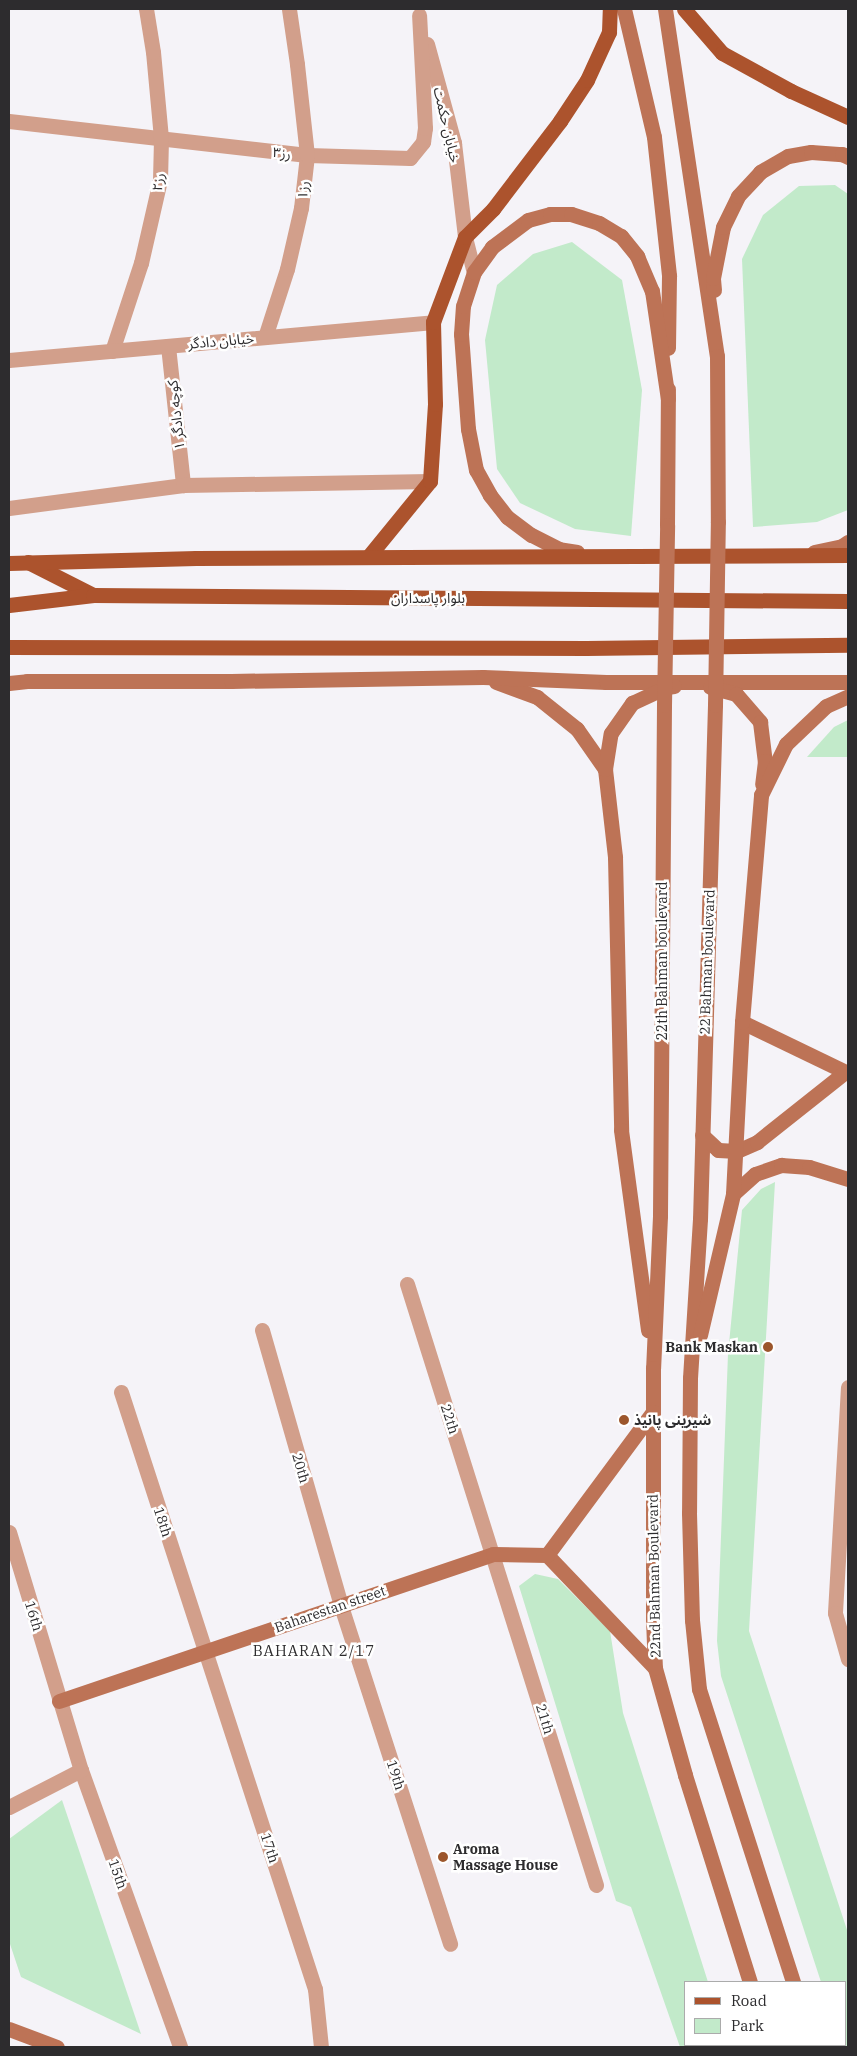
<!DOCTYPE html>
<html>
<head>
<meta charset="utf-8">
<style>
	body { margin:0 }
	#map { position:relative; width:857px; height:2056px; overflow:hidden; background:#f5f3f8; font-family:"IBM Plex Serif","Noto Sans Arabic",serif }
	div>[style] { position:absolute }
	.green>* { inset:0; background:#c2eaca }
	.street>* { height:15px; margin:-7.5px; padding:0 7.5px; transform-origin:7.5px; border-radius:7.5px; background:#d29f8b }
	.secondary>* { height:15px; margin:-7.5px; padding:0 7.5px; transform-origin:7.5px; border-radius:7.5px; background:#bd7356 }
	.primary>* { height:15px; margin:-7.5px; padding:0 7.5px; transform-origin:7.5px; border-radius:7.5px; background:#ac532d }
	.secondary-bridge>* { height:15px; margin:-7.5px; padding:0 7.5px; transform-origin:7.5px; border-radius:7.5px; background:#bd7356 }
	.dots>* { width:14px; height:14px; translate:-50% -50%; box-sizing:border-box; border:2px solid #fff; border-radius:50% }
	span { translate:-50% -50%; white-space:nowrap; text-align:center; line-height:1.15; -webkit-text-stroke:5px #fff; paint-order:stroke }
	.street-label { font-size:14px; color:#2d2c2e }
	.poi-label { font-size:14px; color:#2d2c2e; font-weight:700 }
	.right { translate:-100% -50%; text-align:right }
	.left { translate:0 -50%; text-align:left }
	.neighbourhood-label { font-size:15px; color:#2d2c2e; letter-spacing:1px }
	.frame { position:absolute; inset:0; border:10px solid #2d2c2e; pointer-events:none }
	.legend { position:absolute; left:684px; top:1981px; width:162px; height:65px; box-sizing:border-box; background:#fff; border:1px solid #ababab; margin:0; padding:6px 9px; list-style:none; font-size:15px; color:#2d2c2e }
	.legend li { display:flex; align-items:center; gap:10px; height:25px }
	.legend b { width:25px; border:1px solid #ababab }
</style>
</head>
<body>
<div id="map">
	<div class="green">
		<i style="clip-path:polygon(835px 185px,848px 194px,848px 510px,817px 522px,753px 527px,742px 259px,763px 215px,799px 186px)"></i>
		<i style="clip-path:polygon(572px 242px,622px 280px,642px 390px,631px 536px,575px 529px,520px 503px,497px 469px,485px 340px,497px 285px,533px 254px)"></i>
		<i style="clip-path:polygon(848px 720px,848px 757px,807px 757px,834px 727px)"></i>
		<i style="clip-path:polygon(775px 1182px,749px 1631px,848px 1933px,848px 2047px,841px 2047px,840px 2045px,846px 2045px,846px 1982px,821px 1982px,721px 1676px,717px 1641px,728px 1354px,742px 1210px,761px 1189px)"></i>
		<i style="clip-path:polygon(535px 1574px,558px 1579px,610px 1631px,623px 1713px,708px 1982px,686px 1982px,686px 2045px,728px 2045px,729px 2047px,680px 2047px,631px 1907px,616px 1901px,519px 1586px)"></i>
		<i style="clip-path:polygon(62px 1800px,141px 2034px,21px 1977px,9px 1941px,9px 1839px)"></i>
	</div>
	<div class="street">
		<i style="left:427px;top:44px;width:103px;rotate:74.7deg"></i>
		<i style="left:454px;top:143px;width:95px;rotate:83.3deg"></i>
		<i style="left:465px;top:237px;width:36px;rotate:76deg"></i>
		<i style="left:9px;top:121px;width:300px;rotate:6.5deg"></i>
		<i style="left:307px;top:155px;width:103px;rotate:1.7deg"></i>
		<i style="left:410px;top:158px;width:21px;rotate:-51deg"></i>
		<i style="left:423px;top:142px;width:14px;rotate:-82deg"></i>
		<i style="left:425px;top:128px;width:113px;rotate:-93deg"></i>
		<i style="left:265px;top:337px;width:71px;rotate:-72.1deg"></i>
		<i style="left:287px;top:269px;width:63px;rotate:-77.1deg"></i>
		<i style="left:301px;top:208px;width:53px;rotate:-83.5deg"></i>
		<i style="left:307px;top:155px;width:92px;rotate:-96.3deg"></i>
		<i style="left:297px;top:64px;width:56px;rotate:-98.3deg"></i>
		<i style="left:168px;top:346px;width:140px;rotate:83.8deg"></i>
		<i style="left:112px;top:351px;width:93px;rotate:-71.8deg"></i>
		<i style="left:141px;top:263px;width:85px;rotate:-77.1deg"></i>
		<i style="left:160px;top:180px;width:42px;rotate:-88.6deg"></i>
		<i style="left:161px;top:138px;width:86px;rotate:-95.3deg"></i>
		<i style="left:153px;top:52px;width:44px;rotate:-99.2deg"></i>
		<i style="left:9px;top:360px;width:426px;rotate:-5.1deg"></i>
		<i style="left:9px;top:508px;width:176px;rotate:-7.5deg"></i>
		<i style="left:183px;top:485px;width:247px;rotate:-0.9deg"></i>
		<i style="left:407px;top:1284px;width:630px;rotate:72.54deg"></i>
		<i style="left:262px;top:1330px;width:287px;rotate:74deg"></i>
		<i style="left:341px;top:1606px;width:355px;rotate:72.1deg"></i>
		<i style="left:848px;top:1387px;width:226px;rotate:93.3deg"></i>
		<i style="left:835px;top:1613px;width:48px;rotate:74.2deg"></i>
		<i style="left:121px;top:1392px;width:628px;rotate:72deg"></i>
		<i style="left:315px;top:1989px;width:58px;rotate:84.1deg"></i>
		<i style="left:9px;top:1532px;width:249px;rotate:73.2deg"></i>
		<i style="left:81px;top:1770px;width:294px;rotate:70.3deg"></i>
		<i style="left:9px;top:1807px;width:81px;rotate:-27.2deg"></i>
	</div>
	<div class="secondary">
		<i style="left:624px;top:9px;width:131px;rotate:76.8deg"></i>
		<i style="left:654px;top:137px;width:140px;rotate:83.8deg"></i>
		<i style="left:669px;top:276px;width:72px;rotate:90.8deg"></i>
		<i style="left:665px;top:9px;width:351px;rotate:81.5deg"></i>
		<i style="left:717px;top:356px;width:166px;rotate:89.7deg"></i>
		<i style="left:714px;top:290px;width:12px;rotate:-95deg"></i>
		<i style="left:713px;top:278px;width:52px;rotate:-78.9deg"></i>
		<i style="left:723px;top:227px;width:34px;rotate:-64deg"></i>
		<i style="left:738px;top:196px;width:33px;rotate:-47deg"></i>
		<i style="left:760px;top:172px;width:32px;rotate:-30deg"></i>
		<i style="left:788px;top:156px;width:23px;rotate:-10deg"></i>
		<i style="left:811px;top:152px;width:31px;rotate:4deg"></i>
		<i style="left:842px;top:154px;width:7px;rotate:27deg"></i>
		<i style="left:667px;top:525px;width:136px;rotate:-89.6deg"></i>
		<i style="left:577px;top:552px;width:18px;rotate:-171deg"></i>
		<i style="left:559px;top:549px;width:31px;rotate:-153deg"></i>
		<i style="left:531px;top:535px;width:30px;rotate:-143deg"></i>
		<i style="left:507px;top:517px;width:28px;rotate:-128deg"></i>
		<i style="left:490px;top:495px;width:29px;rotate:-119deg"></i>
		<i style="left:476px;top:470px;width:42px;rotate:-101deg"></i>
		<i style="left:468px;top:429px;width:95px;rotate:-94.2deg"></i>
		<i style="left:461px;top:334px;width:28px;rotate:-86deg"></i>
		<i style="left:463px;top:306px;width:36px;rotate:-72deg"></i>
		<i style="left:474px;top:272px;width:31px;rotate:-54deg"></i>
		<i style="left:492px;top:247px;width:45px;rotate:-36.9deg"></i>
		<i style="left:528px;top:220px;width:23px;rotate:-15deg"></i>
		<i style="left:550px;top:214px;width:21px"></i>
		<i style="left:571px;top:214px;width:29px;rotate:18deg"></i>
		<i style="left:599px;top:223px;width:26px;rotate:31deg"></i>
		<i style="left:621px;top:236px;width:26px;rotate:51deg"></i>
		<i style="left:637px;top:256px;width:38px;rotate:67deg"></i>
		<i style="left:652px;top:291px;width:109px;rotate:81.6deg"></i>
		<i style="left:814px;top:552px;width:29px;rotate:-12deg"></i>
		<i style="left:842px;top:546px;width:7px;rotate:-34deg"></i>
		<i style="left:496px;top:682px;width:44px;rotate:20.1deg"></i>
		<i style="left:537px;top:697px;width:51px;rotate:38.7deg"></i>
		<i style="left:577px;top:729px;width:49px;rotate:55deg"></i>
		<i style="left:605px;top:769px;width:89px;rotate:83.5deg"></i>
		<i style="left:615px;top:857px;width:273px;rotate:88.7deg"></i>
		<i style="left:621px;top:1130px;width:202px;rotate:82.3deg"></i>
		<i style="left:9px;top:683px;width:18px;rotate:-6deg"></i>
		<i style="left:27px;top:681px;width:204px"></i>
		<i style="left:231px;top:681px;width:252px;rotate:-0.9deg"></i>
		<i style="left:483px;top:677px;width:123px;rotate:2.3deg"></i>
		<i style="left:606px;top:682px;width:242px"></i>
		<i style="left:710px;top:687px;width:27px;rotate:15deg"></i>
		<i style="left:736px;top:694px;width:37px;rotate:49deg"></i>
		<i style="left:760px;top:722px;width:39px;rotate:83deg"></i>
		<i style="left:765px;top:761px;width:23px;rotate:97deg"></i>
		<i style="left:664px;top:705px;width:511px;rotate:90.45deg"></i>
		<i style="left:660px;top:1216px;width:152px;rotate:92.6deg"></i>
		<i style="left:653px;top:1368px;width:251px;rotate:90deg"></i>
		<i style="left:653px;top:1619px;width:49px;rotate:87.7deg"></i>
		<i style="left:655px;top:1668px;width:111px;rotate:74.3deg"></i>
		<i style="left:685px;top:1775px;width:217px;rotate:72.6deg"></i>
		<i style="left:715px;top:705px;width:514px;rotate:91.67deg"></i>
		<i style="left:700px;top:1219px;width:159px;rotate:93.6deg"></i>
		<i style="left:690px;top:1378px;width:135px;rotate:90.4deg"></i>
		<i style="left:689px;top:1513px;width:107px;rotate:88.4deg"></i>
		<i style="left:692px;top:1620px;width:69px;rotate:84.2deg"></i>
		<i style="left:699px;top:1689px;width:308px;rotate:72.2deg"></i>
		<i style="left:605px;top:769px;width:36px;rotate:-81deg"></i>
		<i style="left:611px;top:733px;width:37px;rotate:-55deg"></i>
		<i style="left:632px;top:703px;width:38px;rotate:-25deg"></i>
		<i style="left:667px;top:687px;width:7px;rotate:-8deg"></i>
		<i style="left:742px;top:1022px;width:118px;rotate:25.7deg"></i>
		<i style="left:702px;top:1135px;width:22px;rotate:43deg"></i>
		<i style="left:718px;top:1150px;width:19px;rotate:3deg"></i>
		<i style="left:737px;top:1151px;width:22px;rotate:-24deg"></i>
		<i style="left:757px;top:1142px;width:112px;rotate:-38.5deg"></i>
		<i style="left:733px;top:1194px;width:30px;rotate:-42deg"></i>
		<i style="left:755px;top:1174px;width:28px;rotate:-19deg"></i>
		<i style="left:781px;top:1165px;width:28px;rotate:4deg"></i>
		<i style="left:809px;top:1167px;width:41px;rotate:17.1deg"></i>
		<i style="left:700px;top:1335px;width:145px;rotate:-76.8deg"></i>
		<i style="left:733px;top:1194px;width:172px;rotate:-87deg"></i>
		<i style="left:742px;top:1022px;width:228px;rotate:-85.2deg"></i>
		<i style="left:761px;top:795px;width:57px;rotate:-63.9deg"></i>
		<i style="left:786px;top:744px;width:55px;rotate:-43.5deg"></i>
		<i style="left:826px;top:706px;width:24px;rotate:-24deg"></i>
		<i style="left:547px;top:1555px;width:178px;rotate:-53.5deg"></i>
		<i style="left:547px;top:1555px;width:156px;rotate:46.3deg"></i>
		<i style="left:59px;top:1701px;width:458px;rotate:-18.7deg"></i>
		<i style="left:493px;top:1554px;width:54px;rotate:1.1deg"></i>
		<i style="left:9px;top:2029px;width:51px;rotate:20.6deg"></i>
		<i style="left:770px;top:2045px;width:2px;rotate:90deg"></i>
		<i style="left:814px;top:2045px;width:2px;rotate:63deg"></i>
	</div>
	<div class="primary">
		<i style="left:684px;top:9px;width:58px;rotate:49.2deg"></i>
		<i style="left:722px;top:53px;width:79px;rotate:28.8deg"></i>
		<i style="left:791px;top:91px;width:63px;rotate:24.5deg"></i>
		<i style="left:368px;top:557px;width:98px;rotate:-50.8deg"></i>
		<i style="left:430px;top:481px;width:77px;rotate:-86.3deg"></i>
		<i style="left:435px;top:404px;width:82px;rotate:-91.4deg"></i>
		<i style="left:433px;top:322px;width:91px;rotate:-69.4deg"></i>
		<i style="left:465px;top:237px;width:40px;rotate:-45deg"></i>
		<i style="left:493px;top:209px;width:111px;rotate:-52.7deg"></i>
		<i style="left:560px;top:121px;width:49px;rotate:-56.6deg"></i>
		<i style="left:587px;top:80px;width:53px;rotate:-65.4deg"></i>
		<i style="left:609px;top:32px;width:23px;rotate:-88deg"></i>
		<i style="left:28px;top:562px;width:73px;rotate:26.9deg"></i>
		<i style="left:9px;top:563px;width:187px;rotate:-1.5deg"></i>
		<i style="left:196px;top:558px;width:652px;rotate:-0.26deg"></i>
		<i style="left:9px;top:605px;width:85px;rotate:-6.8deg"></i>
		<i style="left:93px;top:595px;width:755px;rotate:0.46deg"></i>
		<i style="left:9px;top:647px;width:577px;rotate:0.1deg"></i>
		<i style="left:586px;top:648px;width:262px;rotate:-0.7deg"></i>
	</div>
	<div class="secondary-bridge">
		<i style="left:664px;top:705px;width:180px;rotate:-89deg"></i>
		<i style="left:715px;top:705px;width:183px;rotate:-89.1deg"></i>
	</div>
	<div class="dots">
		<i style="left:768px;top:1347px;background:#9c562c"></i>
		<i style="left:624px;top:1420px;background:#9c562c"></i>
		<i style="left:443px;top:1857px;background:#9c562c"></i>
	</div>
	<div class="street-label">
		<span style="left:447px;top:125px;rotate:77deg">خیابان حکمت</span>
		<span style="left:282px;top:153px;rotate:7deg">رز۳</span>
		<span style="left:158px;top:182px;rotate:-82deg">رز۲</span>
		<span style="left:303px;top:190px;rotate:-84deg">رز۱</span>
		<span style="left:221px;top:341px;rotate:-5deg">خیابان دادگر</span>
		<span style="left:176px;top:415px;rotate:-96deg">کوچه دادگر ۱</span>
		<span style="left:428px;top:598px">بلوار پاسداران</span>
		<span style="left:662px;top:961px;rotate:-90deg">22th Bahman boulevard</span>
		<span style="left:707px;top:962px;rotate:-88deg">22 Bahman boulevard</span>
		<span style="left:450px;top:1419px;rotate:72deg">22th</span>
		<span style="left:301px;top:1468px;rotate:74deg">20th</span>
		<span style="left:163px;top:1522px;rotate:72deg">18th</span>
		<span style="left:654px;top:1576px;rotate:-91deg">22nd Bahman Boulevard</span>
		<span style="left:330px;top:1609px;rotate:-19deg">Baharestan street</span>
		<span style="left:34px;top:1616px;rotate:73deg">16th</span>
		<span style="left:545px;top:1719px;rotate:73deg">21th</span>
		<span style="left:396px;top:1775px;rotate:72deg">19th</span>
		<span style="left:270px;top:1848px;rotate:72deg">17th</span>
		<span style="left:118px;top:1874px;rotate:70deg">15th</span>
	</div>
	<div class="poi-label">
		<span class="right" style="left:758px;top:1347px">Bank Maskan</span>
		<span class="left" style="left:634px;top:1420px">شیرینی پانیذ</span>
		<span class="left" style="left:453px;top:1857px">Aroma<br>Massage House</span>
	</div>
	<div class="neighbourhood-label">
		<span style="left:314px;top:1651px">BAHARAN 2/17</span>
	</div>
	<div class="frame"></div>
	<ul class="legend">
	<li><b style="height:6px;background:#ac532d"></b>Road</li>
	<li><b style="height:14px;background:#c2eaca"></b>Park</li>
	</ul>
</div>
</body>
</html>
